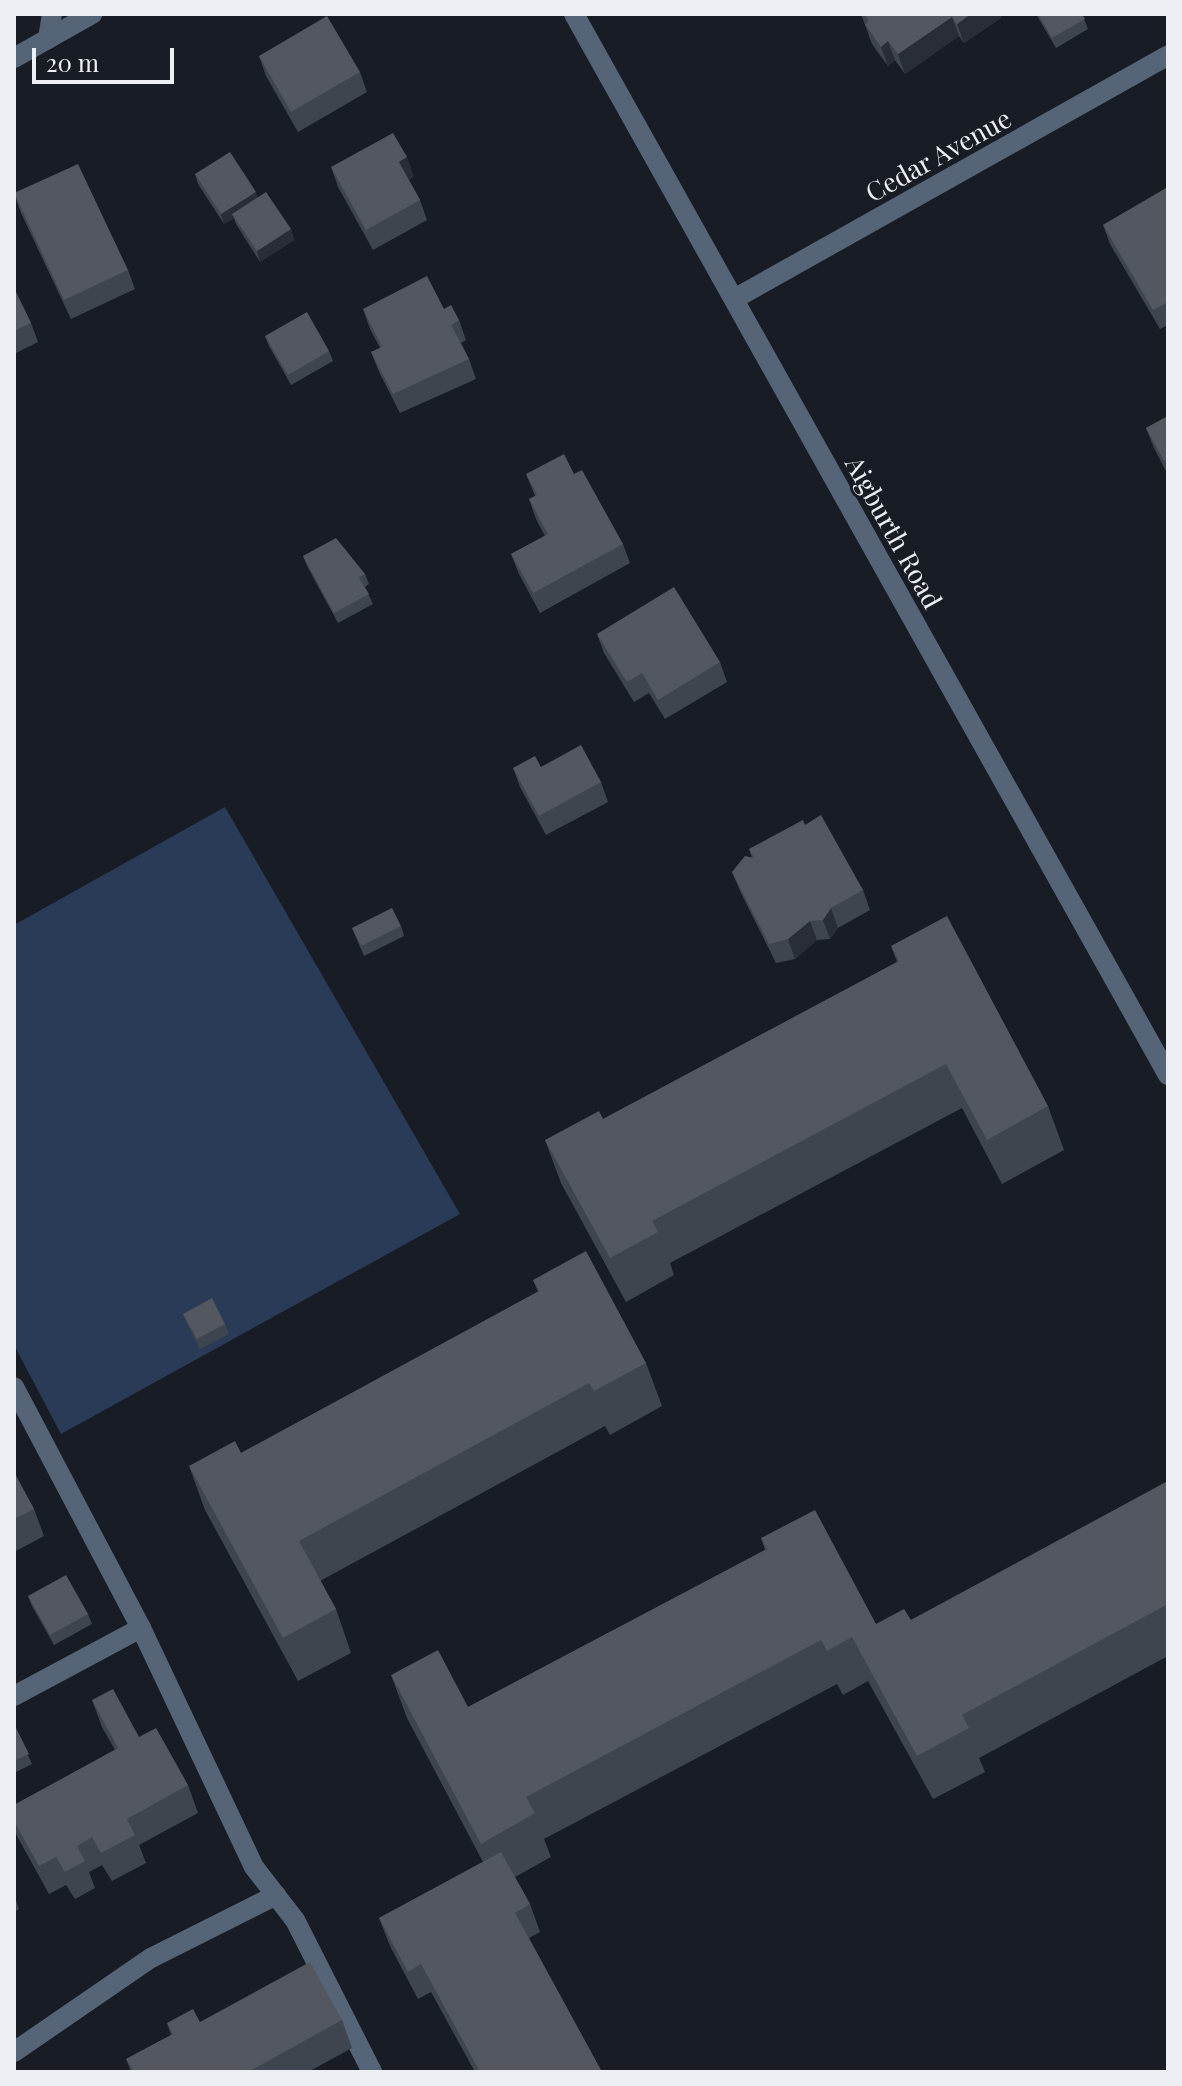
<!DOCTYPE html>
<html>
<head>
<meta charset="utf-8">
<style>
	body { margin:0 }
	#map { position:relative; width:1182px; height:2086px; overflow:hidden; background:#181d25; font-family:"Playfair Display",serif }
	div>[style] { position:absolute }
	.green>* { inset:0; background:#293b57 }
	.service>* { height:20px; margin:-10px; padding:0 10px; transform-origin:10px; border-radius:10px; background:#566478 }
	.minor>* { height:20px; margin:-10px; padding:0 10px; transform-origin:10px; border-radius:10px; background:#566478 }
	.wall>* { inset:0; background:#3f454e }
	.shaded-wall>* { inset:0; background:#282d36 }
	.building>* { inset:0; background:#525760 }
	span { translate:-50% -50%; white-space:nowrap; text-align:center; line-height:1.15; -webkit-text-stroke:6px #181d25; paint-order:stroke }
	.street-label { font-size:26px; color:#ecf0f5 }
	.frame { position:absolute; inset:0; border:16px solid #ecf0f5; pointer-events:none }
	.scale { position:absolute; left:32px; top:48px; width:142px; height:36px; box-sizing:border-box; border:4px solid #ecf0f5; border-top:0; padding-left:10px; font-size:24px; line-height:28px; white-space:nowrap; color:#ecf0f5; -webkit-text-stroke:6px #181d25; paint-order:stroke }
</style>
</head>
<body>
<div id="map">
	<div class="green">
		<i style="clip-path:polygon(225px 807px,460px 1214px,61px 1434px,14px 1345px,14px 925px)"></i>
	</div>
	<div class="service">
		<i style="left:48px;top:39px;width:25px;rotate:-81deg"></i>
		<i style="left:14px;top:1387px;width:272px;rotate:62.2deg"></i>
		<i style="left:141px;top:1628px;width:264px;rotate:64.7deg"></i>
		<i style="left:254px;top:1867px;width:67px;rotate:52.3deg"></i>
		<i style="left:295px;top:1920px;width:170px;rotate:63.1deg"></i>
		<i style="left:14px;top:1696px;width:144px;rotate:-28.2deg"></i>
	</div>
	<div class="minor">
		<i style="left:574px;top:14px;width:1216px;rotate:60.76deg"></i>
		<i style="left:14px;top:58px;width:90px;rotate:-29.4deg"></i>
		<i style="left:734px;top:299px;width:498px;rotate:-29.3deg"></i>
		<i style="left:14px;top:2052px;width:166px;rotate:-34.5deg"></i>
		<i style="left:151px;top:1958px;width:140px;rotate:-26.7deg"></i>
	</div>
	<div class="wall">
		<i style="clip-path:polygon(861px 14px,1000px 14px,1001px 18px,964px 43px,959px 36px,905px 74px,895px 60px,888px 66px,872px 44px)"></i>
		<i style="clip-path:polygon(1036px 14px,1082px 14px,1088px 29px,1056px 48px)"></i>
		<i style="clip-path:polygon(259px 56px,360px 72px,367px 92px,298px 132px,266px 76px)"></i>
		<i style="clip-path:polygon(331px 167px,414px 176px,409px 180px,420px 200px,427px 220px,373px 250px,338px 187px)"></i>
		<i style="clip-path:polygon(195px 174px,258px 197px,291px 229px,294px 240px,260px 262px,236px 224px,234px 218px,224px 224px,198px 184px)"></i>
		<i style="clip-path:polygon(1168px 187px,1168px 325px,1160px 329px,1110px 244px,1103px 225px)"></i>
		<i style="clip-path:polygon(14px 193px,128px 270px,135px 289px,71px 319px,21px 213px)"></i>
		<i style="clip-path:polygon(14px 288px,31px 323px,38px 342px,14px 354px)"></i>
		<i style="clip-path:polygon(363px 309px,444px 309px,459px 320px,466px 340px,461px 343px,469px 359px,476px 379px,400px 413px,379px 372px,371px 352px,380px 348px,370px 329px)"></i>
		<i style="clip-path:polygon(265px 336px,329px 351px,333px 361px,291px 385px,269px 346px)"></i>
		<i style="clip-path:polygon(1168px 416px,1168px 475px,1154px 448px,1146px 428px)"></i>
		<i style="clip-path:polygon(526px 474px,574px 474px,623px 544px,630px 563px,540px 613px,519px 574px,511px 554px,545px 536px,536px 519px,529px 499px,535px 496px)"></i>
		<i style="clip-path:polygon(303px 556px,365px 574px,369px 584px,365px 587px,373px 604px,338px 623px,307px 566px)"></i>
		<i style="clip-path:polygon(597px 634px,720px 662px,727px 682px,665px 719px,649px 693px,634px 702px,604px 653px)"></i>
		<i style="clip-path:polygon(541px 767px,601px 782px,608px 802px,546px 835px,520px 787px,513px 768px)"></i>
		<i style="clip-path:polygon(805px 825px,863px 890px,870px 910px,838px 928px,830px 939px,817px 940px,795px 959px,776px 963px,740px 891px,732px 872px,752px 858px,749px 849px)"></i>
		<i style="clip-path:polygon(401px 926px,404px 936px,364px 956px,352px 928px)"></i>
		<i style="clip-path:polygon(891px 946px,1048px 1106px,1064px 1150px,1002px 1184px,962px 1108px,670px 1263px,674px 1275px,626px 1302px,561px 1183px,545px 1140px,603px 1119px,897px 962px)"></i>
		<i style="clip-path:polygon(533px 1280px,646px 1363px,662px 1406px,610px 1435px,605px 1426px,320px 1581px,336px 1609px,351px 1653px,298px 1681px,205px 1510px,189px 1466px,241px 1453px,538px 1292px)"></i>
		<i style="clip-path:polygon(183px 1314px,225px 1324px,229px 1334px,200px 1349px,187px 1324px)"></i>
		<i style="clip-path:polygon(14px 1472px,34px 1509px,44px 1536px,14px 1552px)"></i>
		<i style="clip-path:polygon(1168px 1481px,1168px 1656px,979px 1758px,985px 1772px,933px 1799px,868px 1681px,843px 1695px,837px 1684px,544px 1839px,551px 1857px,515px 1877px,530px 1904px,540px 1932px,529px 1938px,602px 2072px,475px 2072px,431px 1992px,418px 1999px,390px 1946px,379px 1918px,483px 1862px,407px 1718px,391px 1675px,468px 1707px,765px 1550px,761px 1538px,876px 1624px,911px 1620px)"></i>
		<i style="clip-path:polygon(28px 1596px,88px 1614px,92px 1624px,54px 1645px,32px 1606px)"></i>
		<i style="clip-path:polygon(92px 1700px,139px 1737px,188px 1785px,198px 1813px,139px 1845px,146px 1863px,112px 1881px,102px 1865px,89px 1872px,95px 1888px,75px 1899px,66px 1885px,49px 1894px,17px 1836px,14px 1827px,14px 1805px,115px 1750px,102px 1727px)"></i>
		<i style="clip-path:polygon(14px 1724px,32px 1764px,14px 1773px)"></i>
		<i style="clip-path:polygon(14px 1895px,19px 1909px,14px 1912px)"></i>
		<i style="clip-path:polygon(342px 2020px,352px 2048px,308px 2072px,131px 2072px,126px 2059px,171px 2035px,167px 2023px)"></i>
	</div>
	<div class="shaded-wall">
		<i style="clip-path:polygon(971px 14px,1000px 14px,1001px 18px,964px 43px,957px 24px)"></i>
		<i style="clip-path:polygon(952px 17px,959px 36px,905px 74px,898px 54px)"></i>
		<i style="clip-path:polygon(888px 41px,895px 60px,888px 66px,881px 47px)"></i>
		<i style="clip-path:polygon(407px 157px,414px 176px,406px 182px,399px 162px)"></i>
		<i style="clip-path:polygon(256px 192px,260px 202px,232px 214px,234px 218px,224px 224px,221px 214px)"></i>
		<i style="clip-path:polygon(291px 229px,294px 240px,260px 262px,257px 251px)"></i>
		<i style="clip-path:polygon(831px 908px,838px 928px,830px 939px,823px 920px)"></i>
		<i style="clip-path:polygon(810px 921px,817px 940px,795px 959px,788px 939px)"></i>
	</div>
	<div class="building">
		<i style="clip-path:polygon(865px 14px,971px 14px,957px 24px,952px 17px,898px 54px,888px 41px,881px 47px,865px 24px,869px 21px)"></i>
		<i style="clip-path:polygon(1038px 14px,1082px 14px,1085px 19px,1052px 38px)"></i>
		<i style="clip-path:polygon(327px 16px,360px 72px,291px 112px,259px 56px)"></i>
		<i style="clip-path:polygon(393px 133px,407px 157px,399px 162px,420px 200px,366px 230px,331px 167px)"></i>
		<i style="clip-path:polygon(230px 152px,256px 192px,221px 214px,195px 174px)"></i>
		<i style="clip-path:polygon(78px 164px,128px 270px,64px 300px,14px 193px)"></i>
		<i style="clip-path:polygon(1168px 187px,1168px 302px,1153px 310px,1103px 225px)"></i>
		<i style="clip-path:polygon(266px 192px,291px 229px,257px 251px,232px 214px)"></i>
		<i style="clip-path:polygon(427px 276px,444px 309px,451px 305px,459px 320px,451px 325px,469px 359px,393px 394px,371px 352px,382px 347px,363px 309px)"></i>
		<i style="clip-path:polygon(14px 288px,31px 323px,14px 331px)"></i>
		<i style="clip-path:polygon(307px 312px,329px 351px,288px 375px,265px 336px)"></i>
		<i style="clip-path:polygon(1168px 416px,1168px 458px,1164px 461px,1146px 428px)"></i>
		<i style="clip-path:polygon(564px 454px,574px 474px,582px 470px,623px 544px,533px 593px,511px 554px,548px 534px,529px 499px,537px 495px,526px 474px)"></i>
		<i style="clip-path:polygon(336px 538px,365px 574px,359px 578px,369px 594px,334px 613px,303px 556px)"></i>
		<i style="clip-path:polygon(674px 587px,720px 662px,658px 700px,642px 673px,627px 682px,597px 634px)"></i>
		<i style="clip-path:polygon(581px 745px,601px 782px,539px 816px,513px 768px,535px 756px,541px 767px)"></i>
		<i style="clip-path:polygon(821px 815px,863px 890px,831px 908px,823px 920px,810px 921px,788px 939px,769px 944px,732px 872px,745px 856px,754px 858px,749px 849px,803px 820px,805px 825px)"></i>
		<i style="clip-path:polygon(392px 908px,401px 926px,361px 946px,352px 928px)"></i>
		<i style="clip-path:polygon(947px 916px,1048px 1106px,987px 1140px,946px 1064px,652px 1221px,658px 1232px,610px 1258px,545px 1140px,599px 1111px,603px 1119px,899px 961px,891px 946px)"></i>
		<i style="clip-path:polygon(586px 1251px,646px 1363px,594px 1391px,589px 1383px,299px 1541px,336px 1609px,283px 1638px,189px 1466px,235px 1441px,241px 1453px,539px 1291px,533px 1280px)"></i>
		<i style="clip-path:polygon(212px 1298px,225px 1324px,197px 1339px,183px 1314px)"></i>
		<i style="clip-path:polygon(14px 1472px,34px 1509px,14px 1519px)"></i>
		<i style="clip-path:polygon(1168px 1481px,1168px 1604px,962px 1715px,969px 1728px,917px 1756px,852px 1637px,827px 1651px,821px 1640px,526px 1797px,535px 1813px,481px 1844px,391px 1675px,438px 1650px,468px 1707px,767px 1549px,761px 1538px,815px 1510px,876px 1624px,904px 1609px,911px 1620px)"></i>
		<i style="clip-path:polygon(66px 1575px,88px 1614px,50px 1635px,28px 1596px)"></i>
		<i style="clip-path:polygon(113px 1689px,139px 1737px,156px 1728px,188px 1785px,127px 1819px,135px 1835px,101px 1853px,92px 1837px,77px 1846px,85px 1861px,65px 1872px,56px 1857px,39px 1866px,14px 1821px,14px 1805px,118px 1748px,92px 1700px)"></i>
		<i style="clip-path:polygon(14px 1724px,29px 1754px,14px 1761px)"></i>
		<i style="clip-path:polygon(501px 1852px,530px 1904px,515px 1913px,602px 2072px,480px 2072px,421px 1964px,408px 1972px,379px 1918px)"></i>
		<i style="clip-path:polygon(310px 1962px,342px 2020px,248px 2072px,134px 2072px,126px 2059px,173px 2034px,167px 2023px,193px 2009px,200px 2022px)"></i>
	</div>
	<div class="street-label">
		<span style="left:938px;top:155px;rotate:-29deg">Cedar Avenue</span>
		<span style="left:894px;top:532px;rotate:61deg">Aigburth Road</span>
	</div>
	<div class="frame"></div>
	<div class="scale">20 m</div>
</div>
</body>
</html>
